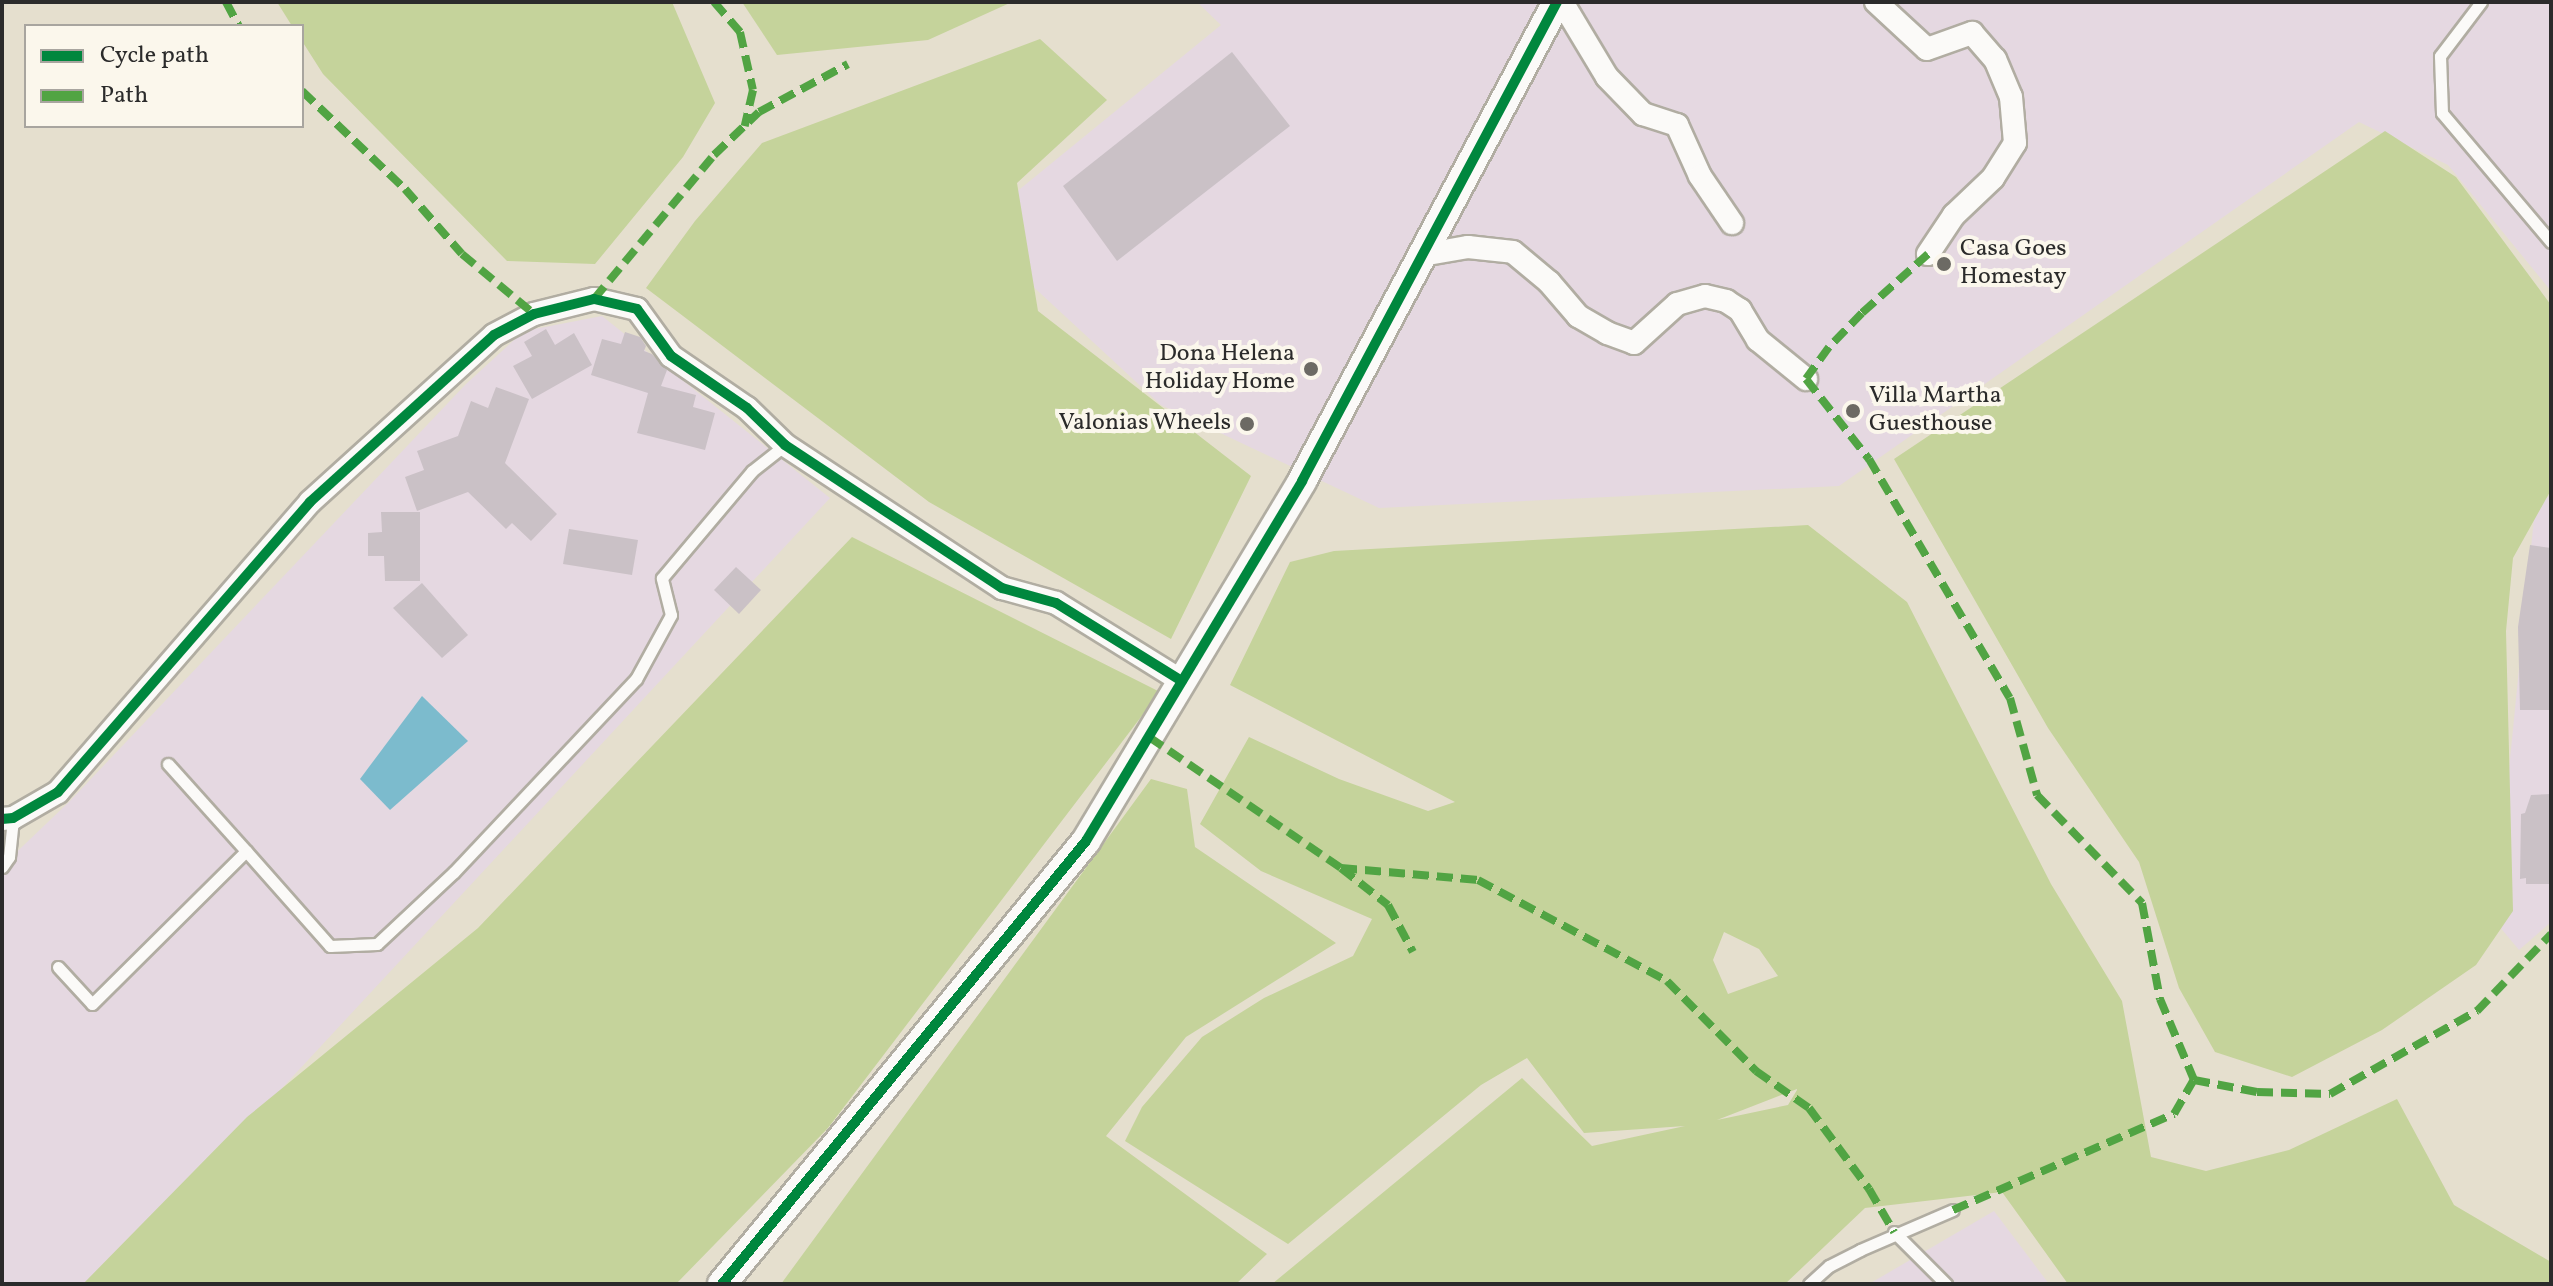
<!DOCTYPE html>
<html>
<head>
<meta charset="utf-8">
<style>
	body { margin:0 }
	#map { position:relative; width:2553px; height:1286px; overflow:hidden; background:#e5dfce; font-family:Vollkorn,serif }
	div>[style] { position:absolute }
	.built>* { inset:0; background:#e5d8e1 }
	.green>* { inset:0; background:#c5d39b }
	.water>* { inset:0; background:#7cbbcd }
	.building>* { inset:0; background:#cac1c6 }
	.roads { filter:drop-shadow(2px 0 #b1ada2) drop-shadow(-2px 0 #b1ada2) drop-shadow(0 2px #b1ada2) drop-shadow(0 -2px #b1ada2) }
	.service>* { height:11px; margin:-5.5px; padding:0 5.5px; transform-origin:5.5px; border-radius:5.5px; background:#fbfaf8 }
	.minor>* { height:22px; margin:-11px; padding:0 11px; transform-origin:11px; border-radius:11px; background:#fbfaf8 }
	.tertiary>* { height:28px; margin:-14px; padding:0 14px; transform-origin:14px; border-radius:14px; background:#fbfaf8 }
	.quiet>* { height:8px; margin-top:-4px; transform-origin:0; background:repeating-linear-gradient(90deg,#51a443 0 16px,transparent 0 24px) }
	.cycleway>* { height:10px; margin:-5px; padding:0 5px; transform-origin:5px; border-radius:5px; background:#00873e }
	.dots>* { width:22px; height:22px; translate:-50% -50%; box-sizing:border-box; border:4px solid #fbf7ec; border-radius:50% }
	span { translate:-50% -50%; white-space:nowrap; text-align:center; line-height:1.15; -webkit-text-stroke:8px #fbf7ec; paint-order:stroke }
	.poi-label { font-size:24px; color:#2b2b2b }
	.left { translate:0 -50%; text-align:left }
	.right { translate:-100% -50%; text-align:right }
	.frame { position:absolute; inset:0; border:4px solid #2b2b2b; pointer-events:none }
	.legend { position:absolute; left:24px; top:24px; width:280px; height:104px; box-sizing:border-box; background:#fbf7ec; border:2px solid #a8a59f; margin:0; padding:10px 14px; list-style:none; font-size:24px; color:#2b2b2b }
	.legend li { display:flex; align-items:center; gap:16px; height:40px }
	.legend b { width:40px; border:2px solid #a8a59f }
</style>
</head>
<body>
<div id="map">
	<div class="built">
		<i style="clip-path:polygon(1197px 2px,2551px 2px,2551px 291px,2448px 165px,2359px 122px,1839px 486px,1379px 508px,1161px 405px,971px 229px,1221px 25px)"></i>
		<i style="clip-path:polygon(602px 316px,830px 498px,100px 1284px,2px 1284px,2px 866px,70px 801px,466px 384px,524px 331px)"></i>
		<i style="clip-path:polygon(2551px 494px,2551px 922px,2519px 950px,2494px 920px,2535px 508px)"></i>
		<i style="clip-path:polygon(1994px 1211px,2049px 1284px,1869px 1284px)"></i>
	</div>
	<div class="green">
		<i style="clip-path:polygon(277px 2px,672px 2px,715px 103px,683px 157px,595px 264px,507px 261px,323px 74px,302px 41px,302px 26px,292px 26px)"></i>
		<i style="clip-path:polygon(742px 2px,1012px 2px,928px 40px,777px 55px)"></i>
		<i style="clip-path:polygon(1040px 39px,1107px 100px,1017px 183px,1038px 311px,1251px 476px,1171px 639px,929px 502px,646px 288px,695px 221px,762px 143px)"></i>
		<i style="clip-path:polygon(2385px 131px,2456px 177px,2551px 305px,2551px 490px,2513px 558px,2506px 631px,2513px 911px,2476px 965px,2382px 1030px,2292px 1077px,2215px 1052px,2179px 988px,2139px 862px,2048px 728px,1894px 459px)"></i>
		<i style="clip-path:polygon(evenodd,1808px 525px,1907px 602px,2051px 884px,2122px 1001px,2151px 1157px,2206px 1171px,2289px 1150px,2397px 1099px,2454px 1205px,2551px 1262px,2551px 1284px,2068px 1284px,2002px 1192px,1865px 1208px,1785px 1284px,1272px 1284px,1522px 1078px,1592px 1146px,1685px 1126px,1584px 1133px,1527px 1058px,1481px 1085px,1288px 1244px,1125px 1141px,1142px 1107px,1202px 1037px,1264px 998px,1353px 956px,1372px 919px,1261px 871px,1200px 824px,1249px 737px,1339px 779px,1428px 811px,1455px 802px,1230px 685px,1290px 562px,1334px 551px,1808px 525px,1724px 932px,1759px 949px,1778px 976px,1728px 994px,1713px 960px,1724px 932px,1808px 525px,1797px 1090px,1788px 1105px,1717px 1120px,1797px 1089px,1797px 1090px)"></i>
		<i style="clip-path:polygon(852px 537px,1160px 692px,828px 1128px,676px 1284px,83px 1284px,247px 1117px,478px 928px)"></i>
		<i style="clip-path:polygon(1151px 779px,1187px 789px,1195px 847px,1336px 943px,1186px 1037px,1106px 1136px,1267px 1254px,1236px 1284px,781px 1284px)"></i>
	</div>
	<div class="water">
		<i style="clip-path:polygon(422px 696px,468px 741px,390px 810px,360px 779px)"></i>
	</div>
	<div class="building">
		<i style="clip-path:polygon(1232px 52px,1290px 126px,1117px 261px,1063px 186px)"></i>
		<i style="clip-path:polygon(546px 329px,555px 345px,574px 333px,592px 365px,532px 399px,513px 366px,532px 356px,524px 342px)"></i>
		<i style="clip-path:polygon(625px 332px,640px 337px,646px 346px,644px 351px,652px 354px,667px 370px,661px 386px,696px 395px,693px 407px,715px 413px,705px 450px,637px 433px,648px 393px,591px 375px,602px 339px,621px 344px)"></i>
		<i style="clip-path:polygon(496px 387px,529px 399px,505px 463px,557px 514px,531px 541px,512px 523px,506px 529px,468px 492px,417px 511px,405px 477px,424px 470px,417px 451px,458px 436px,471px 401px,488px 408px)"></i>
		<i style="clip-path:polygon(381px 512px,420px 512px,420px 581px,385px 581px,384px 556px,368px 556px,368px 533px,382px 532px)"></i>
		<i style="clip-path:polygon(569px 529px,638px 540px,632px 575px,563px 564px)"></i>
		<i style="clip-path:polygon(2530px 545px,2551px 548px,2551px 710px,2520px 710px,2518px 627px)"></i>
		<i style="clip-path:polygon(736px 567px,761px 590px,739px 614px,714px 590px)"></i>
		<i style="clip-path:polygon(422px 583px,468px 635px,442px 658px,393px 608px)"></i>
		<i style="clip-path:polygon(2551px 794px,2551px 884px,2526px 884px,2526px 878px,2520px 879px,2521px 814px,2525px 813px,2531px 795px)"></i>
	</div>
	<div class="roads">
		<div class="service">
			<i style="left:2481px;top:2px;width:68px;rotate:127.2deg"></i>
			<i style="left:2440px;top:56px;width:57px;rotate:88deg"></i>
			<i style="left:2442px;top:113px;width:169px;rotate:49.8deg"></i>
			<i style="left:168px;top:764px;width:117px;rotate:48.1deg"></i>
			<i style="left:2px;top:867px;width:12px;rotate:-55deg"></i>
			<i style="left:9px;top:857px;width:39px;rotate:-84deg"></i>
			<i style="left:58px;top:967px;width:50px;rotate:47.4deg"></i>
			<i style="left:92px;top:1004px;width:217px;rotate:-44.8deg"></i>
			<i style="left:246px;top:851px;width:127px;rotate:48.5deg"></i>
			<i style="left:330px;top:946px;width:47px;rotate:-2.4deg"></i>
			<i style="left:377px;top:944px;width:105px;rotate:-43.1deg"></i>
			<i style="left:454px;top:872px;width:265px;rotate:-46.7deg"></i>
			<i style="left:636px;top:679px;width:73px;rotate:-61.3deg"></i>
			<i style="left:671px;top:615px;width:38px;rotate:-104deg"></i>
			<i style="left:662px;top:578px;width:140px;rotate:-49.9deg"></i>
			<i style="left:752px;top:471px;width:42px;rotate:-38.2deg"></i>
			<i style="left:1894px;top:1232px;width:74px;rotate:45deg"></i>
			<i style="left:1809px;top:1284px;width:27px;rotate:-42deg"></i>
			<i style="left:1829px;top:1266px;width:35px;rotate:-27deg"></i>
			<i style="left:1860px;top:1250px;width:101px;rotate:-23.3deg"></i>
		</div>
		<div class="minor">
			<i style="left:1562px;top:2px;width:87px;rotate:59deg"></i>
			<i style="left:1607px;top:77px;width:52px;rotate:45.8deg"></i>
			<i style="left:1643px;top:114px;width:36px;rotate:18deg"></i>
			<i style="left:1677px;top:125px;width:56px;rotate:65.7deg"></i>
			<i style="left:1700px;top:176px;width:57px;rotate:55.8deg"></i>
			<i style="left:1876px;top:2px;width:69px;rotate:42.7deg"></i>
			<i style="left:1927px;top:49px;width:48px;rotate:-19.6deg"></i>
			<i style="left:1972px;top:33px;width:35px;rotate:49deg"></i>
			<i style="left:1995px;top:59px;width:41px;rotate:67.2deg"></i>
			<i style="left:2011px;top:97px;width:46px;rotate:85deg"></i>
			<i style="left:2015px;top:143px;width:41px;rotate:122.2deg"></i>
			<i style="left:1993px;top:178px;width:54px;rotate:136.5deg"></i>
			<i style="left:1954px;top:215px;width:47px;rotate:123.7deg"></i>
			<i style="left:1422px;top:255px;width:47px;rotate:-9.9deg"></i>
			<i style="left:1468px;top:247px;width:45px;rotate:6.3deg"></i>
			<i style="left:1513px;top:252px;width:47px;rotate:39.8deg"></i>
			<i style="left:1549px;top:282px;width:45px;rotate:49.5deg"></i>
			<i style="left:1578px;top:316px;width:34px;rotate:30deg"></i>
			<i style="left:1607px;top:333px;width:29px;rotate:20deg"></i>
			<i style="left:1634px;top:343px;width:58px;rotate:-42.2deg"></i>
			<i style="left:1677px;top:304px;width:29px;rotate:-16deg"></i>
			<i style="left:1705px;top:296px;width:22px;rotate:13deg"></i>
			<i style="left:1726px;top:301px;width:17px;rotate:33deg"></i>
			<i style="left:1740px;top:310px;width:35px;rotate:59deg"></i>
			<i style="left:1758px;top:340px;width:62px;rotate:39.1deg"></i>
			<i style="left:2px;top:819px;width:11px;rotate:-5deg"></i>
			<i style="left:13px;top:818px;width:52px;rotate:-30deg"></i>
			<i style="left:58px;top:792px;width:384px;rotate:-49deg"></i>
			<i style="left:310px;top:502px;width:248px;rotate:-42.2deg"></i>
			<i style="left:494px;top:335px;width:45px;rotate:-27.7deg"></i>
			<i style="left:534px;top:314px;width:62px;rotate:-14deg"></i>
			<i style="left:594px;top:299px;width:44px;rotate:13.1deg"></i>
			<i style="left:637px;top:309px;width:58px;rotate:54.1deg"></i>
			<i style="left:671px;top:356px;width:92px;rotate:34.4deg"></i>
			<i style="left:747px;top:408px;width:53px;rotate:44.2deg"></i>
			<i style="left:785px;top:445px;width:260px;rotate:33.4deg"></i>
			<i style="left:1002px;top:588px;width:56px;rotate:15.5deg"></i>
			<i style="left:1056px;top:603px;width:148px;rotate:31.8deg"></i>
		</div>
		<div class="tertiary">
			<i style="left:722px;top:1284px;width:573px;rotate:-50.59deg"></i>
			<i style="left:1086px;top:841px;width:420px;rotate:-59deg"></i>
			<i style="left:1302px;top:481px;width:543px;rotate:-61.97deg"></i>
		</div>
	</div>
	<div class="quiet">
		<i style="left:226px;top:2px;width:27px;rotate:62deg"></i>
		<i style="left:714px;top:2px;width:40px;rotate:49deg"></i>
		<i style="left:740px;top:32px;width:59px;rotate:77.4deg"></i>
		<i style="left:753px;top:90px;width:37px;rotate:103deg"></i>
		<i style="left:302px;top:91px;width:142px;rotate:43.6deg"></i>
		<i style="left:405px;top:189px;width:86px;rotate:48.8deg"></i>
		<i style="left:462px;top:254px;width:94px;rotate:39.8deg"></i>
		<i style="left:1928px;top:254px;width:89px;rotate:138.2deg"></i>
		<i style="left:1862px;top:313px;width:47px;rotate:134.1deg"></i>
		<i style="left:1829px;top:347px;width:39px;rotate:126deg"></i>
		<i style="left:1806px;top:379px;width:102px;rotate:51.8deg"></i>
		<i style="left:1869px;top:459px;width:277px;rotate:59.5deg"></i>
		<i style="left:2010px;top:698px;width:101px;rotate:74.4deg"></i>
		<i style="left:2037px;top:795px;width:151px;rotate:45.8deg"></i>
		<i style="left:2142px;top:903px;width:98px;rotate:79.4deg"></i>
		<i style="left:2160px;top:999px;width:88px;rotate:67.2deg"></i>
		<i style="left:2194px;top:1080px;width:64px;rotate:10.8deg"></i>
		<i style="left:2257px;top:1092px;width:73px;rotate:1.6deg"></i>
		<i style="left:2330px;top:1094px;width:169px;rotate:-29.5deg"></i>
		<i style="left:2477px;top:1011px;width:107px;rotate:-46.1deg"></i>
		<i style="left:594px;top:299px;width:187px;rotate:-50.2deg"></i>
		<i style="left:714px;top:155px;width:62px;rotate:-43.7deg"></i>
		<i style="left:759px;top:112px;width:101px;rotate:-28.3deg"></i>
		<i style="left:1149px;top:737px;width:232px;rotate:34.3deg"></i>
		<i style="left:1341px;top:868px;width:60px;rotate:38.2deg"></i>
		<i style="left:1388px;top:905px;width:53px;rotate:62deg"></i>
		<i style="left:1341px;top:868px;width:138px;rotate:5deg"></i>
		<i style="left:1478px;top:880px;width:214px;rotate:28.1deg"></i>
		<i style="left:1667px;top:981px;width:127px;rotate:45.3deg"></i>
		<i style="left:1756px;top:1071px;width:65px;rotate:34.9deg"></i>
		<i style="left:1809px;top:1108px;width:101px;rotate:53.5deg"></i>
		<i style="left:1869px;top:1189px;width:50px;rotate:59.8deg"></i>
		<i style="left:1953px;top:1210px;width:241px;rotate:-23.5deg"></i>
		<i style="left:2174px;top:1114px;width:39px;rotate:-60deg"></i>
	</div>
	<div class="cycleway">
		<i style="left:2px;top:819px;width:11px;rotate:-5deg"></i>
		<i style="left:13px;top:818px;width:52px;rotate:-30deg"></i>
		<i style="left:58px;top:792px;width:384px;rotate:-49deg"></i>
		<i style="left:310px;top:502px;width:248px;rotate:-42.2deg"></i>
		<i style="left:494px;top:335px;width:45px;rotate:-27.7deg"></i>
		<i style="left:534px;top:314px;width:62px;rotate:-14deg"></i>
		<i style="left:594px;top:299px;width:44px;rotate:13.1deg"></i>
		<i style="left:637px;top:309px;width:58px;rotate:54.1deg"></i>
		<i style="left:671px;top:356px;width:92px;rotate:34.4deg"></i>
		<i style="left:747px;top:408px;width:53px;rotate:44.2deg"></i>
		<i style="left:785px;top:445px;width:260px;rotate:33.4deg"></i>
		<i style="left:1002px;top:588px;width:56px;rotate:15.5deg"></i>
		<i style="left:1056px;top:603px;width:148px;rotate:31.8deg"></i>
		<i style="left:722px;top:1284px;width:573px;rotate:-50.59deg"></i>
		<i style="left:1086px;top:841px;width:420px;rotate:-59deg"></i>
		<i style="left:1302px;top:481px;width:543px;rotate:-61.97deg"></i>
	</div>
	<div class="dots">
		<i style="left:1944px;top:264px;background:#6c6a64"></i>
		<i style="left:1311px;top:369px;background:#6c6a64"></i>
		<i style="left:1853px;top:411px;background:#6c6a64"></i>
		<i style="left:1247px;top:424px;background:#6c6a64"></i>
	</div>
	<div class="poi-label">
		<span class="left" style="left:1960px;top:264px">Casa Goes<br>Homestay</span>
		<span class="right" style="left:1295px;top:369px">Dona Helena<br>Holiday Home</span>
		<span class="left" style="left:1869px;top:411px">Villa Martha<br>Guesthouse</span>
		<span class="right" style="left:1231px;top:424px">Valonias Wheels</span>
	</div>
	<div class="frame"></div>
	<ul class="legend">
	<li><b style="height:10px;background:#00873e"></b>Cycle path</li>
	<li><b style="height:10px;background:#51a443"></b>Path</li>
	</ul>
</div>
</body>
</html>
